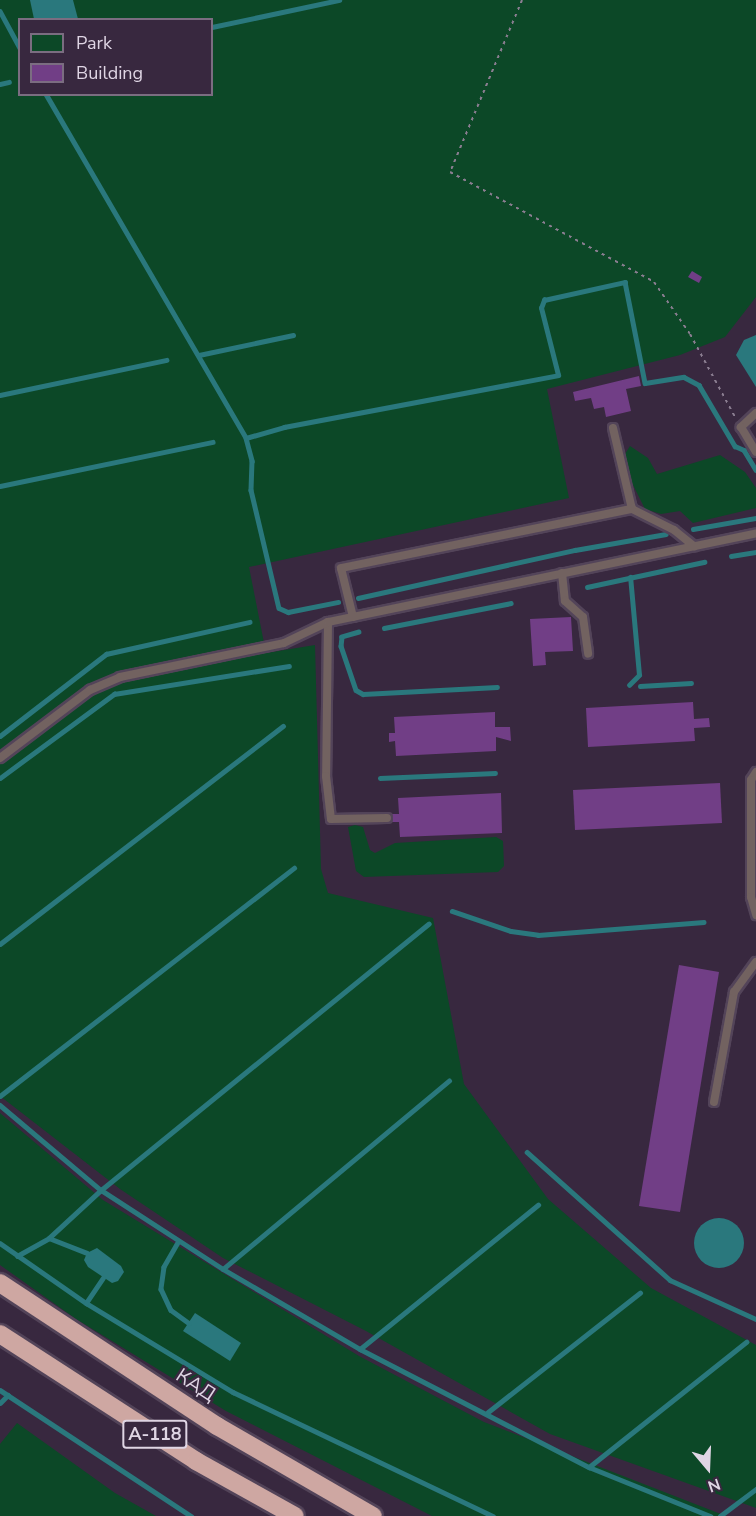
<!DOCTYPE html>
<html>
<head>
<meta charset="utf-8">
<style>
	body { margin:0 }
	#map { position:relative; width:756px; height:1516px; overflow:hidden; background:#38283f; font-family:"Nunito Sans",sans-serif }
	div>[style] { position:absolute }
	.green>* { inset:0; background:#0c4827 }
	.water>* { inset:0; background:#2a787d }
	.round { border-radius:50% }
	.stream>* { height:4.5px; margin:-2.25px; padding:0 2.25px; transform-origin:2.25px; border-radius:2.25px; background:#2a787d }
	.building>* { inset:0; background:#713e86 }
	.path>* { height:2px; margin-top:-1px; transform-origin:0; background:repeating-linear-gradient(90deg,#8b7e91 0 3px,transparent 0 7.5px) }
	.roads { filter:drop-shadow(2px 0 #534459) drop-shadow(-2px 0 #534459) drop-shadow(0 2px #534459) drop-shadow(0 -2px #534459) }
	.lane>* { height:8px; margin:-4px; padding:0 4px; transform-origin:4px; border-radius:4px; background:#726260 }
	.highway>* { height:18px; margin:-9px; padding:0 9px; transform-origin:9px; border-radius:9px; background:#cea7a2 }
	span { translate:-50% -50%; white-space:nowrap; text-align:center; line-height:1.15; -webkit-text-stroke:5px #38283f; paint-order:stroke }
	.shield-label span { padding:2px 4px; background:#38283f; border:2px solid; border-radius:4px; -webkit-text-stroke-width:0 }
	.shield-label { font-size:18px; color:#dfd5e4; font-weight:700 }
	.street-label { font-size:20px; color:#dfd5e4 }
	.legend { position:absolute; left:18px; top:18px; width:195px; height:78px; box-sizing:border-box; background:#38283f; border:2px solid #7b6d81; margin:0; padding:8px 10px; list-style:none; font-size:18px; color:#dfd5e4 }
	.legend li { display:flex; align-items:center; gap:12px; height:30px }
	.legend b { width:30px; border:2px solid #7b6d81 }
	.north { position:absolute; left:678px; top:1438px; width:60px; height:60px; -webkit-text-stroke:4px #38283f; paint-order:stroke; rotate:161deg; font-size:16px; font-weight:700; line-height:24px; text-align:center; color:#dfd5e4 }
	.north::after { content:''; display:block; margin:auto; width:21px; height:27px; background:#dfd5e4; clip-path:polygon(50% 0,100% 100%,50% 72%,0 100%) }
</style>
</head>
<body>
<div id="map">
	<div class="green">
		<i style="clip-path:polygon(evenodd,0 0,756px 0,756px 297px,725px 337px,680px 355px,547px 389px,569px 498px,249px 567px,266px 653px,315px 645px,321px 869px,328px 893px,433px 918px,464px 1084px,548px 1199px,651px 1288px,756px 1345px,756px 1508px,550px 1434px,366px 1331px,223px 1258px,120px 1189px,0 1096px,0 0,20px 20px,212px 20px,212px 94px,20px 94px,20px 20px)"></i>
		<i style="clip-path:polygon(630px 446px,648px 458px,657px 474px,720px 455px,745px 472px,756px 488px,756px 508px,693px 523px,680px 511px,661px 514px,645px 509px,631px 481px,625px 454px)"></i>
		<i style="clip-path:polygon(355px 825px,363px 827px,370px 850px,375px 853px,395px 843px,496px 837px,503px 841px,504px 866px,498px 872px,364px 877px,356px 871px,348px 827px)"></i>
		<i style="clip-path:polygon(0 1113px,103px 1200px,359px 1356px,484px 1422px,726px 1516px,432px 1516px,226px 1411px,76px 1319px,0 1265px)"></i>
		<i style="clip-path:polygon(17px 1423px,115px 1493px,156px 1516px,0 1516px,0 1444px)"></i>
	</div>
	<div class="water">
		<i style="clip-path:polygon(30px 0,73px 0,78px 19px,34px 19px)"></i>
		<i style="clip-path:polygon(756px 335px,756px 387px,736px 355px,744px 340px)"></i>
		<i class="round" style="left:694px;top:1218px;width:50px;height:50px"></i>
		<i style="clip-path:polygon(97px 1248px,121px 1266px,124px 1272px,118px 1281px,112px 1283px,88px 1267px,84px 1260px,87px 1253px)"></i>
		<i style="clip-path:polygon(195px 1313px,241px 1343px,230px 1361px,183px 1331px)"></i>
	</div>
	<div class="stream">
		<i style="left:0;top:11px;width:42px;rotate:61.6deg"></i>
		<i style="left:212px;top:27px;width:130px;rotate:-12deg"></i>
		<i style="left:0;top:84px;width:9px;rotate:-13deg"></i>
		<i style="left:46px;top:94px;width:398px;rotate:59.8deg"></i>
		<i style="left:246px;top:438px;width:24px;rotate:75deg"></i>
		<i style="left:252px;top:461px;width:29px;rotate:92deg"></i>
		<i style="left:251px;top:490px;width:121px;rotate:76.7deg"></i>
		<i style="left:279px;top:608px;width:10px;rotate:24deg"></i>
		<i style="left:288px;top:612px;width:51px;rotate:-11.3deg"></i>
		<i style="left:199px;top:355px;width:96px;rotate:-12deg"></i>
		<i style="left:0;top:395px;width:170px;rotate:-11.9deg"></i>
		<i style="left:246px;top:438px;width:40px;rotate:-16deg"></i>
		<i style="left:284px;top:427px;width:279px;rotate:-10.7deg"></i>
		<i style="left:558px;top:375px;width:69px;rotate:-104.2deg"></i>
		<i style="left:541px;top:308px;width:9px;rotate:-69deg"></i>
		<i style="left:544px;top:300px;width:83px;rotate:-12.5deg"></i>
		<i style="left:625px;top:282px;width:103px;rotate:78.8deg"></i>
		<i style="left:645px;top:383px;width:39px;rotate:-9deg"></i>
		<i style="left:684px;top:377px;width:17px;rotate:28deg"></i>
		<i style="left:699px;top:385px;width:71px;rotate:59.5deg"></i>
		<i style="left:735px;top:446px;width:10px;rotate:24deg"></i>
		<i style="left:744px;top:450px;width:23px;rotate:59deg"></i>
		<i style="left:0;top:486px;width:217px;rotate:-11.7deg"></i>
		<i style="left:693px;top:529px;width:64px;rotate:-9.9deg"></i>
		<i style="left:731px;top:556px;width:25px;rotate:-9deg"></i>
		<i style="left:587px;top:587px;width:120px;rotate:-12.1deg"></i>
		<i style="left:358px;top:598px;width:222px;rotate:-12.5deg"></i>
		<i style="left:575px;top:550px;width:92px;rotate:-10deg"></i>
		<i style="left:384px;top:628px;width:129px;rotate:-11.1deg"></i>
		<i style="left:359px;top:632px;width:18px;rotate:164deg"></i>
		<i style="left:342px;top:637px;width:9px;rotate:96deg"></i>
		<i style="left:341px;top:646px;width:46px;rotate:71.2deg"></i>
		<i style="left:356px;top:690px;width:8px;rotate:30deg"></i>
		<i style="left:363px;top:694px;width:134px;rotate:-3deg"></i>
		<i style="left:629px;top:685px;width:14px;rotate:-45deg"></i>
		<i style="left:639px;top:675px;width:98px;rotate:-95.2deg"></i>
		<i style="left:640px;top:686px;width:51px;rotate:-3.4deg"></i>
		<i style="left:0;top:736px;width:134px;rotate:-37.7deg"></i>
		<i style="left:106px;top:654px;width:147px;rotate:-12.6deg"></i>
		<i style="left:0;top:778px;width:142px;rotate:-36.4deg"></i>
		<i style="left:114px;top:694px;width:177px;rotate:-9.1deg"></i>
		<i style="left:380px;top:778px;width:115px;rotate:-2.5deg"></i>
		<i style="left:452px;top:911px;width:62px;rotate:18.7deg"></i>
		<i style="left:511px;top:931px;width:27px;rotate:8deg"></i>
		<i style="left:538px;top:935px;width:166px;rotate:-4.5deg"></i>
		<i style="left:0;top:944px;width:357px;rotate:-37.6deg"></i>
		<i style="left:0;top:1096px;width:372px;rotate:-37.8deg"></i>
		<i style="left:0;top:1105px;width:132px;rotate:40.1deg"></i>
		<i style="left:101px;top:1190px;width:145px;rotate:32.9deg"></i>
		<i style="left:223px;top:1269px;width:159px;rotate:30.3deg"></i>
		<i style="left:360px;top:1349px;width:258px;rotate:27.3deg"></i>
		<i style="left:589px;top:1467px;width:131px;rotate:22deg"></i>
		<i style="left:527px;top:1152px;width:192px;rotate:41.8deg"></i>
		<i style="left:670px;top:1280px;width:94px;rotate:24.4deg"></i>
		<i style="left:49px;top:1238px;width:41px;rotate:21.5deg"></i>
		<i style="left:179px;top:1241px;width:30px;rotate:120deg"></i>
		<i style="left:164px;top:1267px;width:22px;rotate:98deg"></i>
		<i style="left:161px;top:1289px;width:23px;rotate:65deg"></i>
		<i style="left:171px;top:1310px;width:22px;rotate:36deg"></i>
		<i style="left:0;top:1243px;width:105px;rotate:34.9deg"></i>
		<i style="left:86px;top:1303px;width:172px;rotate:31.2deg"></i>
		<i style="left:233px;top:1392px;width:288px;rotate:25.5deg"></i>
		<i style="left:17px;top:1256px;width:37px;rotate:-29deg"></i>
		<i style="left:49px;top:1238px;width:71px;rotate:-42.7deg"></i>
		<i style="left:101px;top:1190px;width:422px;rotate:-39.1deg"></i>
		<i style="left:223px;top:1269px;width:294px;rotate:-39.8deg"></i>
		<i style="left:86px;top:1303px;width:30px;rotate:-56deg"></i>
		<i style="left:360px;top:1349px;width:229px;rotate:-39deg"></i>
		<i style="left:0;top:1390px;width:229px;rotate:33.4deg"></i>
		<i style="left:0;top:1403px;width:11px;rotate:-45deg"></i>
		<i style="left:488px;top:1412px;width:193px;rotate:-38.1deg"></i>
		<i style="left:589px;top:1467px;width:201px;rotate:-38.5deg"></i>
		<i style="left:720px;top:1516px;width:45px;rotate:-36.9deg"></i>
	</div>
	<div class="building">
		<i style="clip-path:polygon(692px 271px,702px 277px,699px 283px,688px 277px)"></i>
		<i style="clip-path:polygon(639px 376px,641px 386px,626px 389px,631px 411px,606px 417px,604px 407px,594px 409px,591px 398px,575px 401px,573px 392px)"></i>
		<i style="clip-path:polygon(571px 617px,573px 651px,545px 652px,546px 665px,533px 666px,530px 619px)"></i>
		<i style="clip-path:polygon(693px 702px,694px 719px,709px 718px,710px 727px,694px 728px,695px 741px,588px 747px,586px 708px)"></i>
		<i style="clip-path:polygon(495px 712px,495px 727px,510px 727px,511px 741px,496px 737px,496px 751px,396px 756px,395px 741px,389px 742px,389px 733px,395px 733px,394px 717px)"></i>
		<i style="clip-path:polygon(720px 783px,722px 823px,575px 830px,573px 790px)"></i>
		<i style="clip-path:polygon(501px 793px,502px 833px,400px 837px,399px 822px,391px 822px,390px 814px,399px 814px,398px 798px)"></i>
		<i style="clip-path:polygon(679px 965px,719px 972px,680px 1212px,639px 1206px)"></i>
	</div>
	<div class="path">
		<i style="left:522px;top:0;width:186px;rotate:112.7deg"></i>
		<i style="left:450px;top:172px;width:232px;rotate:28.3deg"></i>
		<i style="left:654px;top:282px;width:63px;rotate:55.3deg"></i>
		<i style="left:690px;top:334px;width:94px;rotate:61.5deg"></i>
	</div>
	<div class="roads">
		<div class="lane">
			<i style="left:756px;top:413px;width:21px;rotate:137deg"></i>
			<i style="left:741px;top:427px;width:29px;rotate:59deg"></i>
			<i style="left:613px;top:428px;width:83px;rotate:76.8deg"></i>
			<i style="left:632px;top:509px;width:47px;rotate:26.6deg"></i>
			<i style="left:674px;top:530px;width:26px;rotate:39deg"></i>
			<i style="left:562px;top:573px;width:28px;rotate:84deg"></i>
			<i style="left:565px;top:601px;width:24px;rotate:42deg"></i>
			<i style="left:583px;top:617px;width:37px;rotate:82deg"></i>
			<i style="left:353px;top:617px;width:50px;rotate:-103.8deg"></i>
			<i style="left:341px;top:568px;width:297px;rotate:-11.5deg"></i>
			<i style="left:328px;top:622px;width:154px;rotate:90.7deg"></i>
			<i style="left:326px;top:776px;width:43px;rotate:83.4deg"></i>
			<i style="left:331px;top:819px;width:56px;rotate:-1deg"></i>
			<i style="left:0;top:758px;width:113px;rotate:-37.1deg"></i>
			<i style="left:90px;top:690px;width:33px;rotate:-23deg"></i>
			<i style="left:120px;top:677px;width:167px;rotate:-11.7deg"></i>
			<i style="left:284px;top:643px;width:49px;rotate:-25.5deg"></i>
			<i style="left:328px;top:622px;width:437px;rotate:-11.7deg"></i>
			<i style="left:756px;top:772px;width:9px;rotate:122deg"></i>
			<i style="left:751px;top:780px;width:117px;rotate:90deg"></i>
			<i style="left:751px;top:897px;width:19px;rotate:74deg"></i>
			<i style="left:714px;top:1102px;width:112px;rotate:-79.7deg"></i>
			<i style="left:734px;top:992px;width:37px;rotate:-54deg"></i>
		</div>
		<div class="highway">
			<i style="left:0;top:1283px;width:260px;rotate:33.4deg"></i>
			<i style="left:217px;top:1426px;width:180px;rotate:30deg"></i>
			<i style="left:0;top:1334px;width:234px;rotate:32.9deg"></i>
			<i style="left:196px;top:1461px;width:113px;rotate:29.1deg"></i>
		</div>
	</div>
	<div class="shield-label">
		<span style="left:155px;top:1434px">А-118</span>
	</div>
	<div class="street-label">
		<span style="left:196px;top:1385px;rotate:33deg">КАД</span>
	</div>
	<ul class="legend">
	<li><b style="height:16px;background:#0c4827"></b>Park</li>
	<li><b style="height:16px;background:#713e86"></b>Building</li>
	</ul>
	<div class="north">N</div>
</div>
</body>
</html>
